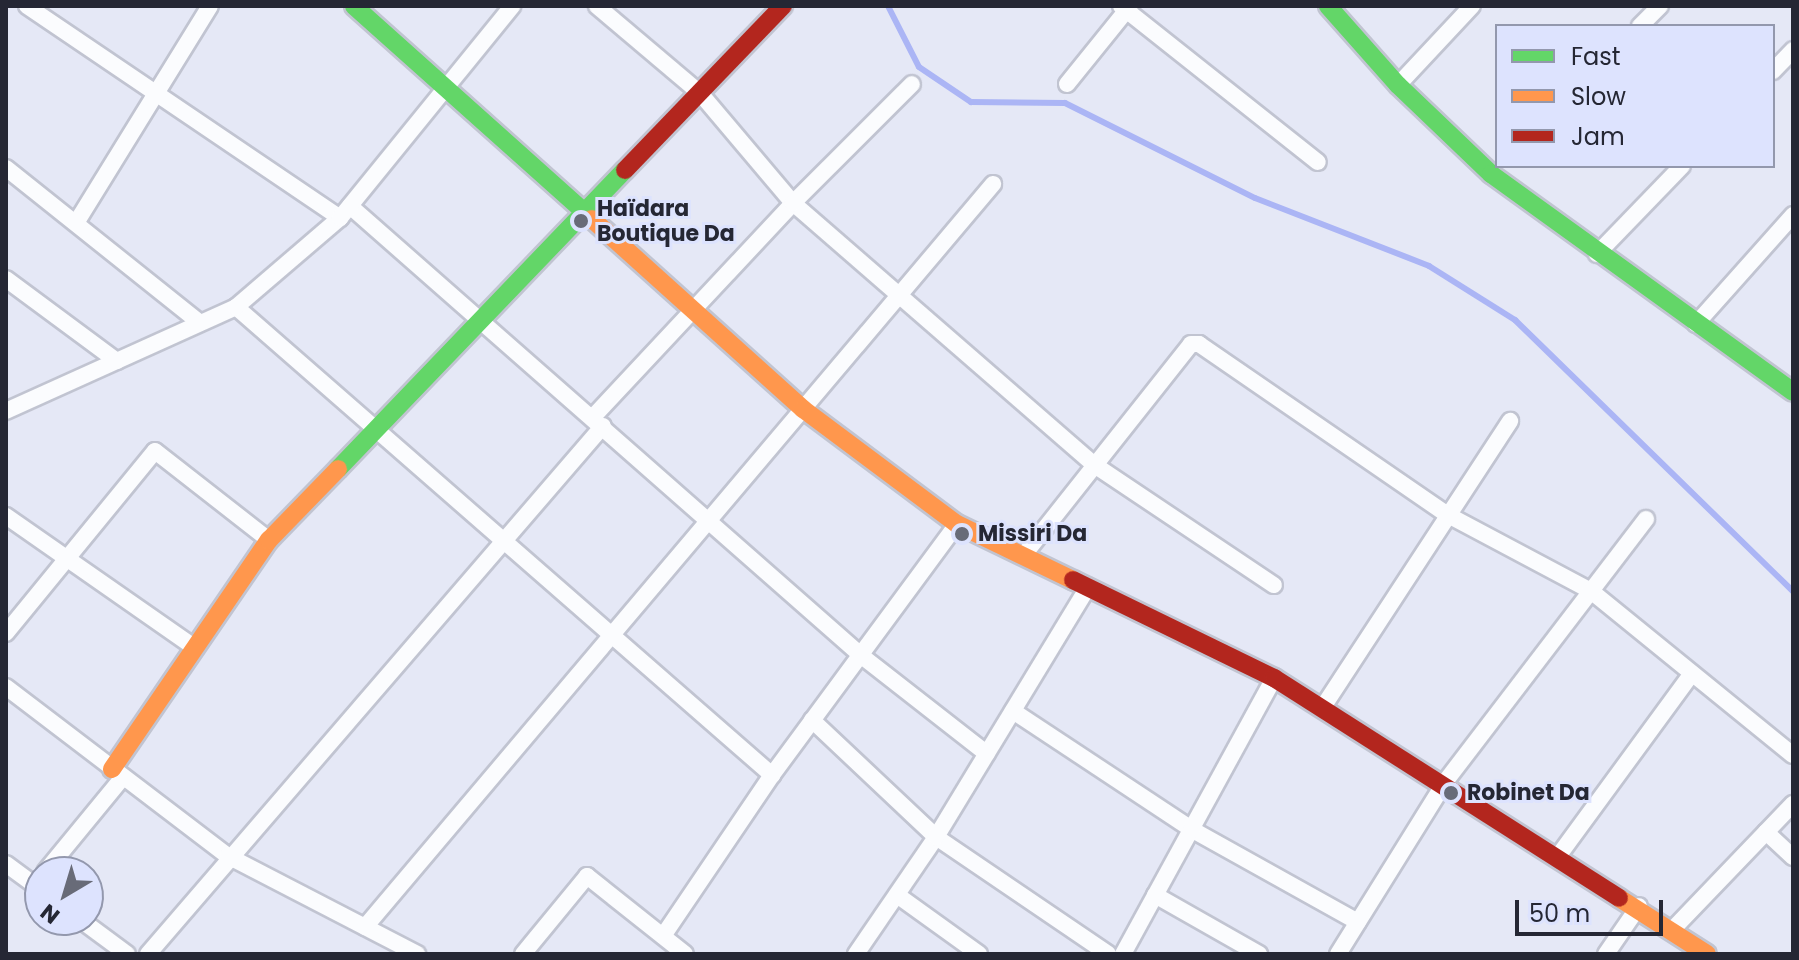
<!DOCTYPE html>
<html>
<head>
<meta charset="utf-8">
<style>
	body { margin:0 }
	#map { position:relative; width:1799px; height:960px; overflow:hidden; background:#e5e8f6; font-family:Poppins,sans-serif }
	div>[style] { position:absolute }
	.stream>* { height:6px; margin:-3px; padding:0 3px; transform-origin:3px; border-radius:3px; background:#abb5f5 }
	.roads { filter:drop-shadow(2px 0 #c1c4d1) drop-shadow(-2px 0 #c1c4d1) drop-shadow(0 2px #c1c4d1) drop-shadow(0 -2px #c1c4d1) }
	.street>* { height:16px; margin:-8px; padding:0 8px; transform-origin:8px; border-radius:8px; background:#fbfcfe }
	.fast>* { height:18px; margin:-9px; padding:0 9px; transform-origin:9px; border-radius:9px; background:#63d668 }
	.slow>* { height:18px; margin:-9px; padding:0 9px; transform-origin:9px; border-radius:9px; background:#ff974d }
	.jam>* { height:18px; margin:-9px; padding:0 9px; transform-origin:9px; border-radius:9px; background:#b3261e }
	.dots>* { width:22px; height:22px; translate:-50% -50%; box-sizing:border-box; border:4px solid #dde3fe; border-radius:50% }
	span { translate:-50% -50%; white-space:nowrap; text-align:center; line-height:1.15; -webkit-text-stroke:6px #dde3fe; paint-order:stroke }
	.poi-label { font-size:22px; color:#252734; font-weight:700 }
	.left { translate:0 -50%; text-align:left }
	.frame { position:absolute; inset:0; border:8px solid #252734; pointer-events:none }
	.legend { position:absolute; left:1495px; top:24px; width:280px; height:144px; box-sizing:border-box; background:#dde3fe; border:2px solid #9398ad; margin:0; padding:10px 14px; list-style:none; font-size:24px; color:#252734 }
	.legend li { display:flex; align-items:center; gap:16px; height:40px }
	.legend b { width:40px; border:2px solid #9398ad }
	.north { position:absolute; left:24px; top:856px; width:80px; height:80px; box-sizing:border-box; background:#dde3fe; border:2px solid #9398ad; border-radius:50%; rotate:218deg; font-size:22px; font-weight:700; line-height:32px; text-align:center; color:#252734 }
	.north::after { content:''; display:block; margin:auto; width:28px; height:36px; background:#686b78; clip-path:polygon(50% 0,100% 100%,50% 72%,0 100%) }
	.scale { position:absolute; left:1515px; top:900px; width:148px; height:36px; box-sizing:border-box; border:4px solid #252734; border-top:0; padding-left:10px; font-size:24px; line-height:28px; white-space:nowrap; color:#252734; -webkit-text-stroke:6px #dde3fe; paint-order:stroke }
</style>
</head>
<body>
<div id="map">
	<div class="stream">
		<i style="left:888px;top:6px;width:68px;rotate:63.1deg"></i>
		<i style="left:919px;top:67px;width:63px;rotate:33.9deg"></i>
		<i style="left:971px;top:102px;width:94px;rotate:0.6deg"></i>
		<i style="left:1065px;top:103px;width:212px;rotate:26.6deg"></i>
		<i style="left:1255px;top:198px;width:187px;rotate:21.3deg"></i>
		<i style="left:1429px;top:266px;width:102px;rotate:32.1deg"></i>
		<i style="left:1515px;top:320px;width:388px;rotate:44.3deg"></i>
	</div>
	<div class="roads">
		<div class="street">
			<i style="left:27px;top:6px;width:378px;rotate:34.1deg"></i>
			<i style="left:597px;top:6px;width:135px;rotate:40.2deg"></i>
			<i style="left:700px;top:93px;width:144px;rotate:49.8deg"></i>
			<i style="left:793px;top:203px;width:401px;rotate:41deg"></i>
			<i style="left:1096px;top:466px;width:214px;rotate:33.8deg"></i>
			<i style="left:1121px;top:6px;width:251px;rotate:38.4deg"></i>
			<i style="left:1640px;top:26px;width:28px;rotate:-45deg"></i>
			<i style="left:1773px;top:71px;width:29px;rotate:-46deg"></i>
			<i style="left:1067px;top:84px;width:100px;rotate:-51.1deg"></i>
			<i style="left:1398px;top:85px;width:108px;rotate:-46.9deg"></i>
			<i style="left:6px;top:168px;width:248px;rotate:38.6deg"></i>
			<i style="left:350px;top:206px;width:683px;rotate:41.32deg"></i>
			<i style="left:863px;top:657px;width:157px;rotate:38deg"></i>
			<i style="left:76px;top:223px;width:255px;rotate:-58.3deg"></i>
			<i style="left:1597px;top:254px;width:122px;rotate:-46deg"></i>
			<i style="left:6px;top:279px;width:138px;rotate:36.5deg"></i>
			<i style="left:236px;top:307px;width:712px;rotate:41.13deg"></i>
			<i style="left:1696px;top:324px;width:146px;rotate:-48.3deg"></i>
			<i style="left:6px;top:411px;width:252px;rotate:-24.3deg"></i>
			<i style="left:236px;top:307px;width:137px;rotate:-40.6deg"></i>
			<i style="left:340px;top:218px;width:273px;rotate:-50.9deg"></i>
			<i style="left:593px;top:417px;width:293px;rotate:-46.9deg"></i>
			<i style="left:793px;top:203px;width:168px;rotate:-45deg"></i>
			<i style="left:6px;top:516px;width:231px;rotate:34.9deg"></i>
			<i style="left:1023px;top:556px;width:270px;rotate:-51.6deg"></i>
			<i style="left:1191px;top:344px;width:8px"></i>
			<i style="left:1199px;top:344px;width:302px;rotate:34.5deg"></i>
			<i style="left:1448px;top:515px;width:162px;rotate:28deg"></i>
			<i style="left:1591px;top:591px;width:260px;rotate:39.1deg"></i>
			<i style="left:6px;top:633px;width:235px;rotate:-50.7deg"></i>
			<i style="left:155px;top:451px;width:145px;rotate:38deg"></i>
			<i style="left:6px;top:687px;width:279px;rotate:37.3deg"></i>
			<i style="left:228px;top:856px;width:213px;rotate:27.4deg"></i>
			<i style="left:1323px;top:707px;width:342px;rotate:-56.8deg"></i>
			<i style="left:1013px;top:711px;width:214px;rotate:33.5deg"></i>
			<i style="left:1191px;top:829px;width:191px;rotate:29.1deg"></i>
			<i style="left:812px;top:720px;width:170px;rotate:43.3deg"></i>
			<i style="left:936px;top:837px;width:208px;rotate:34.2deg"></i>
			<i style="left:1766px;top:832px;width:37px;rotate:43deg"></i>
			<i style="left:1559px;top:855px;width:225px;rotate:-53.8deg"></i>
			<i style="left:6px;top:864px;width:42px;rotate:36.3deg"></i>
			<i style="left:45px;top:872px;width:123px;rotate:-50.6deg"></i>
			<i style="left:897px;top:895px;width:101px;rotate:35.7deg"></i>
			<i style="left:1155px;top:895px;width:120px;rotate:29.6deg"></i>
			<i style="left:81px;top:920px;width:57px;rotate:36.5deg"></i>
			<i style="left:365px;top:927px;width:973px;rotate:-49.79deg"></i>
			<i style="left:1674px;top:928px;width:172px;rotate:-46.2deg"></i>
			<i style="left:663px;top:936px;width:194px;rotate:-55.9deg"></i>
			<i style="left:772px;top:775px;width:312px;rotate:-53.6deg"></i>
			<i style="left:148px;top:954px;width:697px;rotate:-49.25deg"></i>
			<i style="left:523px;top:954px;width:101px;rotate:-50.6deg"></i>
			<i style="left:587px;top:876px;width:125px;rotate:38.5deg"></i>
			<i style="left:856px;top:954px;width:142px;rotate:-55.6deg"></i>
			<i style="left:936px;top:837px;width:293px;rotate:-58.7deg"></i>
			<i style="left:1123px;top:954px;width:315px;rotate:-61.3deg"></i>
			<i style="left:1338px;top:954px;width:203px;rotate:-58.1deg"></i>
			<i style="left:1445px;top:782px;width:331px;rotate:-52.6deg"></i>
			<i style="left:1606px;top:954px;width:58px;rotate:-55.5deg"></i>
		</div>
		<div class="fast">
			<i style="left:354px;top:6px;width:319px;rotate:41.8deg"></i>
			<i style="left:1328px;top:6px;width:106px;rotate:48.5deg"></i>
			<i style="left:1398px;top:85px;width:129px;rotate:43.7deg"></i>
			<i style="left:1491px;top:174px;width:372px;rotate:35.8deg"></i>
			<i style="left:338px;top:469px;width:414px;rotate:-46.2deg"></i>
		</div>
		<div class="slow">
			<i style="left:592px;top:219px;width:284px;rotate:42deg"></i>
			<i style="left:803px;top:409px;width:192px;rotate:36.8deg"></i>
			<i style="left:957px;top:524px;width:129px;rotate:25.8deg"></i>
			<i style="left:112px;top:769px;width:278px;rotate:-55.6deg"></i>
			<i style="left:269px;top:540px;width:99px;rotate:-45.8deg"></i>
			<i style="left:1619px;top:898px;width:104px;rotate:32.5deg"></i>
		</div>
		<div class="jam">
			<i style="left:625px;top:170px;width:228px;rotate:-46.1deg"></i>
			<i style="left:1073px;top:580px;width:224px;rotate:26deg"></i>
			<i style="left:1274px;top:678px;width:409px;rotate:32.5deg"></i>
		</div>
	</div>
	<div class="dots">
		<i style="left:581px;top:221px;background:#686b78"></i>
		<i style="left:962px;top:534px;background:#686b78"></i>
		<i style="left:1451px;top:793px;background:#686b78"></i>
	</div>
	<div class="poi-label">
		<span class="left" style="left:597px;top:221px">Haïdara<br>Boutique Da</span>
		<span class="left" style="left:978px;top:534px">Missiri Da</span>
		<span class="left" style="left:1467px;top:793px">Robinet Da</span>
	</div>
	<div class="frame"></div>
	<ul class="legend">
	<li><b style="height:10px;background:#63d668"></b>Fast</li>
	<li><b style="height:10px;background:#ff974d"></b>Slow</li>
	<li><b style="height:10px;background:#b3261e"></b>Jam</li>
	</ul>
	<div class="north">N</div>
	<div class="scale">50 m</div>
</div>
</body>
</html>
